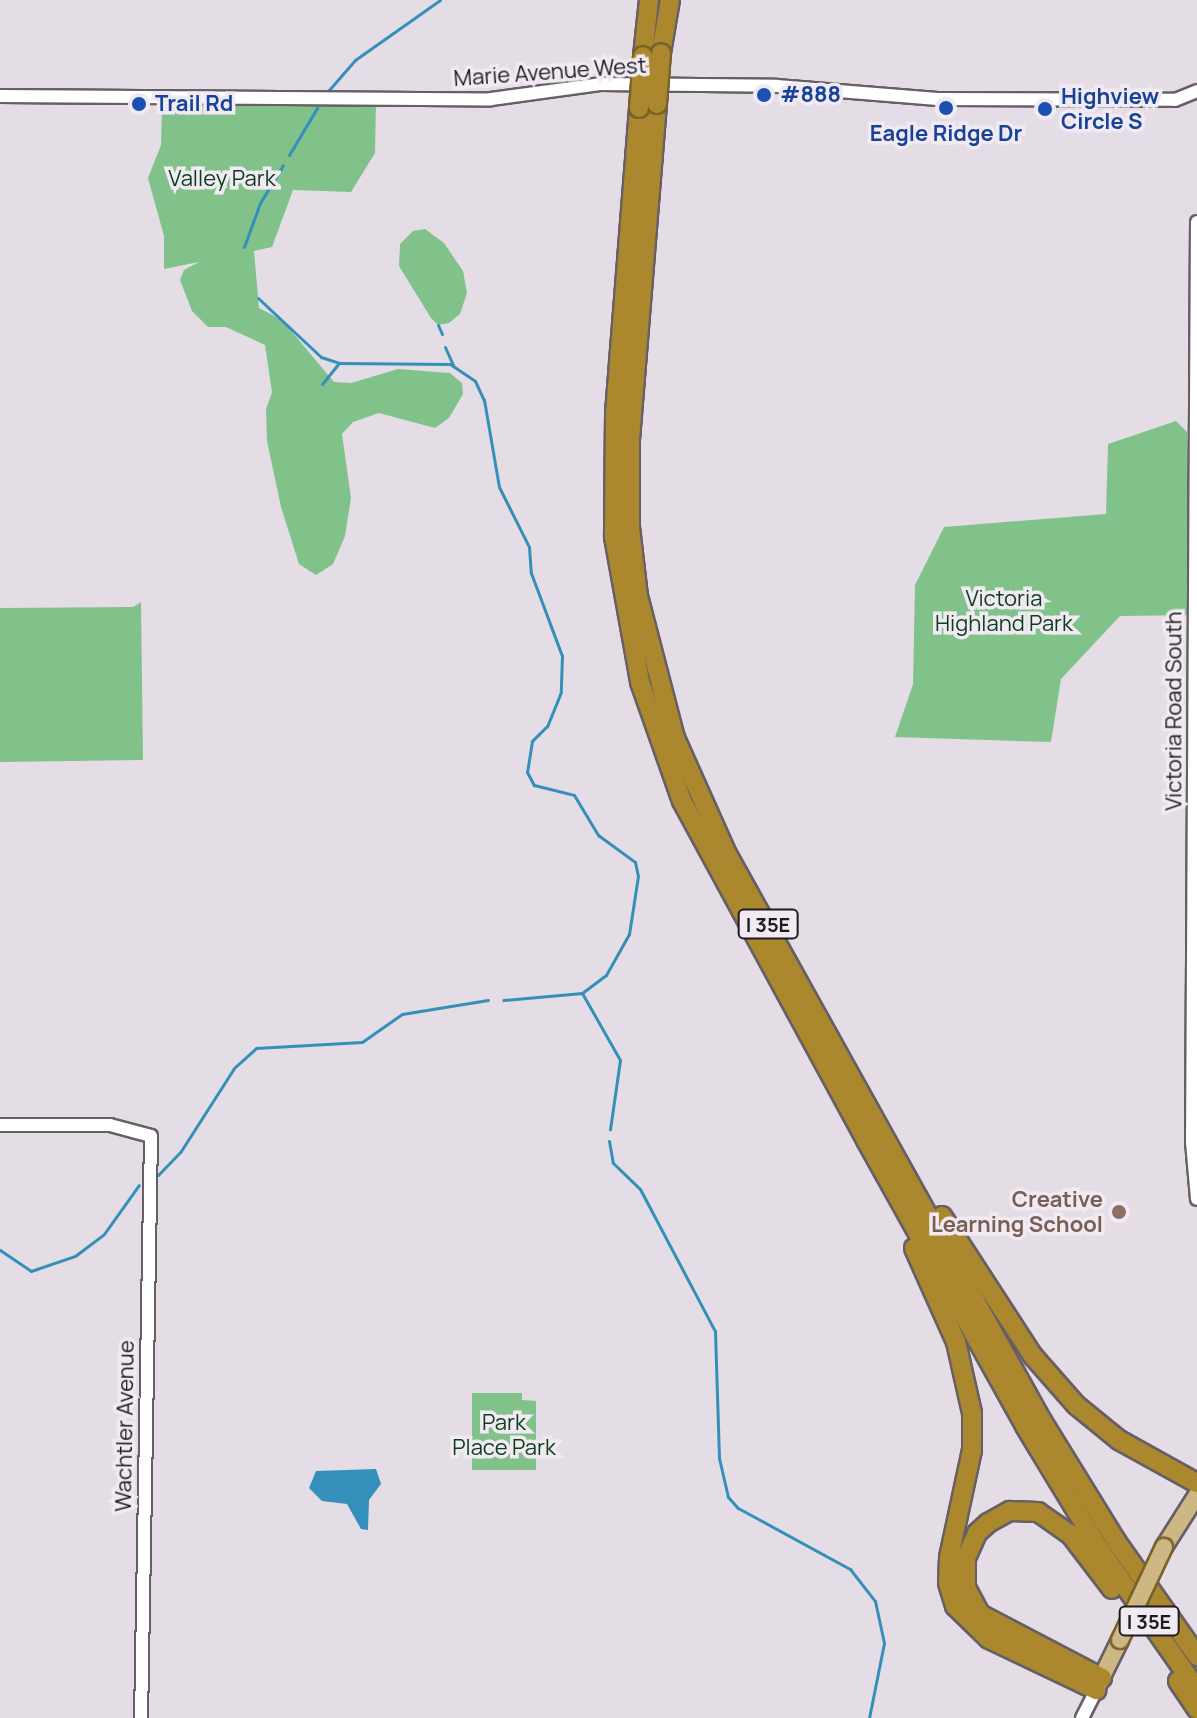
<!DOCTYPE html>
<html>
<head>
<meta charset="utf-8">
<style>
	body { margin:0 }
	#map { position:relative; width:1197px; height:1718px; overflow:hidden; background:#e4dde5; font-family:Manrope,sans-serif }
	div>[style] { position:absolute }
	.green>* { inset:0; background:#81c28b }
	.water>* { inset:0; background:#3490ba }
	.stream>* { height:3px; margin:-1.5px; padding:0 1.5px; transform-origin:1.5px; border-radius:1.5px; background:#3490ba }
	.roads { filter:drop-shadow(2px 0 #665f66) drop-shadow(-2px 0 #665f66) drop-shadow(0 2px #665f66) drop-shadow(0 -2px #665f66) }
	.minor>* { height:12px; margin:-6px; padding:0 6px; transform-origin:6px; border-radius:6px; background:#fff }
	.major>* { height:16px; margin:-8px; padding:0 8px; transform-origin:8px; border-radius:8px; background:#cdb782 }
	.highway>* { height:18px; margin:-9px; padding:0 9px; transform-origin:9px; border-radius:9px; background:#ab872e }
	.bridges { filter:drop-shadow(2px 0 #796128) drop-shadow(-2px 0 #796128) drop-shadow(0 2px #796128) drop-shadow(0 -2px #796128) }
	.major-bridge>* { height:16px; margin:-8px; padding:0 8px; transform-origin:8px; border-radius:8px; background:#cdb782 }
	.highway-bridge>* { height:18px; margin:-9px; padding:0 9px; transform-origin:9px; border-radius:9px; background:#ab872e }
	.dots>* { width:22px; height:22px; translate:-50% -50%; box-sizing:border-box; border:4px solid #f1eaf2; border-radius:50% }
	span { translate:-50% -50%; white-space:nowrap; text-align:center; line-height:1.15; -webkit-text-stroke:7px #f1eaf2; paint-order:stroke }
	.shield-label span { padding:2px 6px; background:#f1eaf2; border:2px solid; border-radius:6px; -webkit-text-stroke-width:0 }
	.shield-label { font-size:20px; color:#1d1b1e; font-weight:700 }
	.street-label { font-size:22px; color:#1d1b1e }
	.transit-label { font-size:22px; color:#164399; font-weight:700 }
	.left { translate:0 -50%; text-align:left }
	.park-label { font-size:22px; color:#0b3e1a }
	.education-label { font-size:22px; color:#785e54; font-weight:700 }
	.right { translate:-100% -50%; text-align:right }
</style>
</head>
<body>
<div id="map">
	<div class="green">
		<i style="clip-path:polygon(162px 102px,376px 104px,375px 153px,351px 192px,293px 190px,272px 247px,254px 251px,259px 308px,282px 320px,334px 382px,351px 383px,398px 369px,450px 373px,462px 383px,463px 394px,449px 418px,435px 428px,379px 413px,353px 422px,342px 434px,351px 498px,345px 536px,333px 564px,316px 575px,299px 564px,281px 507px,267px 441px,266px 409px,272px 392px,265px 345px,226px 327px,208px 327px,192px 311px,180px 280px,184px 270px,199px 262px,164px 269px,164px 236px,148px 178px,161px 145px)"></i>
		<i style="clip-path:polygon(425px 229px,444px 243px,463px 271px,467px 293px,460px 314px,449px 323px,438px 325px,431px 318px,399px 266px,400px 244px,413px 231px)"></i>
		<i style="clip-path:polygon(1176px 421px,1187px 432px,1191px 615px,1120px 616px,1061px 679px,1051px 742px,895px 737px,913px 684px,915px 585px,944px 527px,1106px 514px,1108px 444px)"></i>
		<i style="clip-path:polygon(141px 602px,143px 760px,0 762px,0 608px,133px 607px)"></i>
		<i style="clip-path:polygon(472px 1393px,522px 1393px,522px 1400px,536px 1401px,536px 1470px,472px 1470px)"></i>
	</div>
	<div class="water">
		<i style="clip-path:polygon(376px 1469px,381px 1484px,369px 1500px,368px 1530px,361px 1529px,347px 1504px,322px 1501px,309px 1488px,316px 1471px)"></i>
	</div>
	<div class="stream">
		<i style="left:329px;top:90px;width:40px;rotate:-49deg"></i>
		<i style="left:355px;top:60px;width:104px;rotate:-35.2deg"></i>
		<i style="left:289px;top:155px;width:55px;rotate:-59.2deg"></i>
		<i style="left:244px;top:247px;width:47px;rotate:-70deg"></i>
		<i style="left:260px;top:203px;width:44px;rotate:-58.8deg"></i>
		<i style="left:258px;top:298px;width:86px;rotate:43.1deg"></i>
		<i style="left:321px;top:357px;width:19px;rotate:18deg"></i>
		<i style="left:339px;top:363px;width:111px;rotate:0.5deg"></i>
		<i style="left:450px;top:364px;width:30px;rotate:34deg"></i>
		<i style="left:475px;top:381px;width:21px;rotate:65deg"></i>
		<i style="left:484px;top:400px;width:88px;rotate:80.2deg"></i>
		<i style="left:499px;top:487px;width:67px;rotate:63.4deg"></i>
		<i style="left:529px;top:547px;width:26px;rotate:86deg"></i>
		<i style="left:531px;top:573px;width:89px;rotate:69.5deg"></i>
		<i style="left:562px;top:656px;width:36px;rotate:92deg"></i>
		<i style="left:561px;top:692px;width:37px;rotate:112deg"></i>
		<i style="left:547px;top:726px;width:21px;rotate:135deg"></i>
		<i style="left:532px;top:741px;width:31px;rotate:99deg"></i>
		<i style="left:527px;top:772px;width:15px;rotate:62deg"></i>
		<i style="left:534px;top:785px;width:41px;rotate:14deg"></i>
		<i style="left:574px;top:795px;width:47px;rotate:59deg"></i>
		<i style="left:598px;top:835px;width:46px;rotate:36.1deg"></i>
		<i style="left:635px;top:862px;width:14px;rotate:78deg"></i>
		<i style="left:638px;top:876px;width:59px;rotate:98.8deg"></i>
		<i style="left:629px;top:934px;width:47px;rotate:119.3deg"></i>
		<i style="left:606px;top:975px;width:30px;rotate:143deg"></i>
		<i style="left:582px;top:993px;width:79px;rotate:174.9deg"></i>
		<i style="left:438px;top:325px;width:10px;rotate:66deg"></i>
		<i style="left:445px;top:347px;width:20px;rotate:66deg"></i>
		<i style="left:322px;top:384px;width:27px;rotate:-51deg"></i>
		<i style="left:582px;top:993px;width:77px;rotate:60.4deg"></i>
		<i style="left:620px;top:1060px;width:70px;rotate:98.2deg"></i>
		<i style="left:609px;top:1141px;width:22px;rotate:80deg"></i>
		<i style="left:613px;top:1163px;width:37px;rotate:44deg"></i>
		<i style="left:640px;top:1189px;width:161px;rotate:62.2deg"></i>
		<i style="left:715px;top:1331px;width:127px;rotate:88.2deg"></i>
		<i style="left:719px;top:1458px;width:40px;rotate:77deg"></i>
		<i style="left:728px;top:1497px;width:15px;rotate:48deg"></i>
		<i style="left:738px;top:1508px;width:128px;rotate:28.6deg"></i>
		<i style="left:850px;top:1569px;width:41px;rotate:52deg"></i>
		<i style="left:875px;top:1601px;width:43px;rotate:77.9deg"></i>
		<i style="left:884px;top:1643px;width:76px;rotate:101.3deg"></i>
		<i style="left:158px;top:1175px;width:33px;rotate:-46deg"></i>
		<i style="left:181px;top:1151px;width:98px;rotate:-57.4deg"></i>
		<i style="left:234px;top:1068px;width:30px;rotate:-42deg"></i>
		<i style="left:256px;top:1048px;width:106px;rotate:-3.2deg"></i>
		<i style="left:362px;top:1042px;width:49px;rotate:-35deg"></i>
		<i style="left:402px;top:1014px;width:87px;rotate:-9.2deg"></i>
		<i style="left:0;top:1250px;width:37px;rotate:34deg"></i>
		<i style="left:31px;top:1271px;width:46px;rotate:-18.8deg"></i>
		<i style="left:75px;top:1256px;width:36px;rotate:-37deg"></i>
		<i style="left:104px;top:1234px;width:60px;rotate:-54.5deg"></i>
	</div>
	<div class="roads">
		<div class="minor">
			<i style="left:0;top:96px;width:491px;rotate:0.4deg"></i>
			<i style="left:491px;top:99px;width:110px;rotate:-7.8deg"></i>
			<i style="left:600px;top:84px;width:177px;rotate:0.6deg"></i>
			<i style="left:777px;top:86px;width:161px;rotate:4.6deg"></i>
			<i style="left:937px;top:99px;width:238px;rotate:0.2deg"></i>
			<i style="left:1175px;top:100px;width:24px;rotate:-22deg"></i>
			<i style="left:1197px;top:222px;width:920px;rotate:90.31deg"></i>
			<i style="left:1192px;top:1142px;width:57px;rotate:85deg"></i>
			<i style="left:0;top:1125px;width:110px"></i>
			<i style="left:110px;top:1125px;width:42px;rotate:15deg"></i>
			<i style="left:151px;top:1136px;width:582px;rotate:90.98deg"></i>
			<i style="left:1082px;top:1718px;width:31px;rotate:-63deg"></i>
		</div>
		<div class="major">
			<i style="left:1164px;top:1547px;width:62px;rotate:-57.6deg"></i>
			<i style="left:1096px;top:1689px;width:55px;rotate:-63.9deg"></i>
		</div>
		<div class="highway">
			<i style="left:661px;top:53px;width:54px;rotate:-80.4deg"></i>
			<i style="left:643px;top:56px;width:56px;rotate:-83.9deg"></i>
			<i style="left:657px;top:104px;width:337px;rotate:94.6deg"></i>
			<i style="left:630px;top:440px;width:87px;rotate:90deg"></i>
			<i style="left:630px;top:527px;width:69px;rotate:83.4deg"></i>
			<i style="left:638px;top:596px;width:147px;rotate:75.4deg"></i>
			<i style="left:675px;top:738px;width:127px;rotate:65.9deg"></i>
			<i style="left:727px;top:854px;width:649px;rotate:60.95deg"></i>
			<i style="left:1042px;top:1421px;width:141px;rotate:58.3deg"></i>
			<i style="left:1116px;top:1541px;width:141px;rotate:54.8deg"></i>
			<i style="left:639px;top:108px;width:307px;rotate:94.5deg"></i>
			<i style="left:615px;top:414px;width:123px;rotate:90.5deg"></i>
			<i style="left:614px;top:537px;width:147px;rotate:79.8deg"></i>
			<i style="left:640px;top:682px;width:126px;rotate:70.6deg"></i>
			<i style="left:682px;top:801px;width:386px;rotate:61.5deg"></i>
			<i style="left:866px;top:1140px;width:327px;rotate:60.9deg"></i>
			<i style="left:1025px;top:1426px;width:149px;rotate:58.8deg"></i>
			<i style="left:1102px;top:1553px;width:166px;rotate:55.1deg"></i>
			<i style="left:942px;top:1216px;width:167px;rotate:57deg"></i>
			<i style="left:1033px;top:1356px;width:65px;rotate:48.7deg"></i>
			<i style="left:1076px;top:1405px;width:55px;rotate:39.1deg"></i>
			<i style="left:1119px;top:1440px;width:89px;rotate:28.9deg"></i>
			<i style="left:914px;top:1248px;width:103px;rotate:65.9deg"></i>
			<i style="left:956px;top:1342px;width:73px;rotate:77.3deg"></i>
			<i style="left:972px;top:1413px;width:37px;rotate:90deg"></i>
			<i style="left:972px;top:1450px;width:109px;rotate:102.1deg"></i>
			<i style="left:949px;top:1557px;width:26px;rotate:92deg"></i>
			<i style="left:948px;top:1583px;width:24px;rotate:73deg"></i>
			<i style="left:955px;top:1606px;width:47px;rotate:44.1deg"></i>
			<i style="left:989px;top:1639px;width:119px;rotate:25.5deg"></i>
			<i style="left:1102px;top:1678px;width:138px;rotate:-152.3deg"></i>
			<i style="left:980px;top:1614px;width:30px;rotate:-118deg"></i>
			<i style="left:966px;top:1588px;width:30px;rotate:-90deg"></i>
			<i style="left:966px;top:1558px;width:27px;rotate:-66deg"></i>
			<i style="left:977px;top:1533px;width:15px;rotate:-42deg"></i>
			<i style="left:988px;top:1523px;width:25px;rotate:-29deg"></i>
			<i style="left:1010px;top:1511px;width:28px;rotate:2deg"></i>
			<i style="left:1038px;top:1512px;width:39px;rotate:35deg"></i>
			<i style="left:1070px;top:1534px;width:69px;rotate:52.6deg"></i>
			<i style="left:1178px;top:1681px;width:34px;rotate:56deg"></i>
		</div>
	</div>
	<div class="bridges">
		<div class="major-bridge">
			<i style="left:1120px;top:1640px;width:103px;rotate:-64.7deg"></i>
		</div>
		<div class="highway-bridge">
			<i style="left:657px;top:104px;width:51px;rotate:-85.5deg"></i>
			<i style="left:639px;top:108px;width:52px;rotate:-85.6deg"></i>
		</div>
	</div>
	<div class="dots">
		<i style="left:764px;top:95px;background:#1a4fb4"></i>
		<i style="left:139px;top:104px;background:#1a4fb4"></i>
		<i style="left:946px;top:108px;background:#1a4fb4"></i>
		<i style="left:1045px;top:109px;background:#1a4fb4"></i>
		<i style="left:1119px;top:1212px;background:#8d6e63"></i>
	</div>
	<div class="shield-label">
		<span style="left:768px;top:924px">I 35E</span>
		<span style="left:1149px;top:1621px">I 35E</span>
	</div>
	<div class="street-label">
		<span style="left:550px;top:72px;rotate:-4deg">Marie Avenue West</span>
		<span style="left:1174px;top:711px;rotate:-90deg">Victoria Road South</span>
		<span style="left:125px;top:1426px;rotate:-89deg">Wachtler Avenue</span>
	</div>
	<div class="transit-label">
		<span class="left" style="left:780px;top:95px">#888</span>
		<span class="left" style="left:1061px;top:109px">Highview<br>Circle S</span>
		<span class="left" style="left:155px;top:104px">Trail Rd</span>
		<span style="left:946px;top:134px">Eagle Ridge Dr</span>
	</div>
	<div class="park-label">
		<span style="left:222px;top:179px">Valley Park</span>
		<span style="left:1004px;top:611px">Victoria<br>Highland Park</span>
		<span style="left:504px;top:1435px">Park<br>Place Park</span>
	</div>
	<div class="education-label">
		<span class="right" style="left:1103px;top:1212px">Creative<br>Learning School</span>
	</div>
</div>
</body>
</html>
